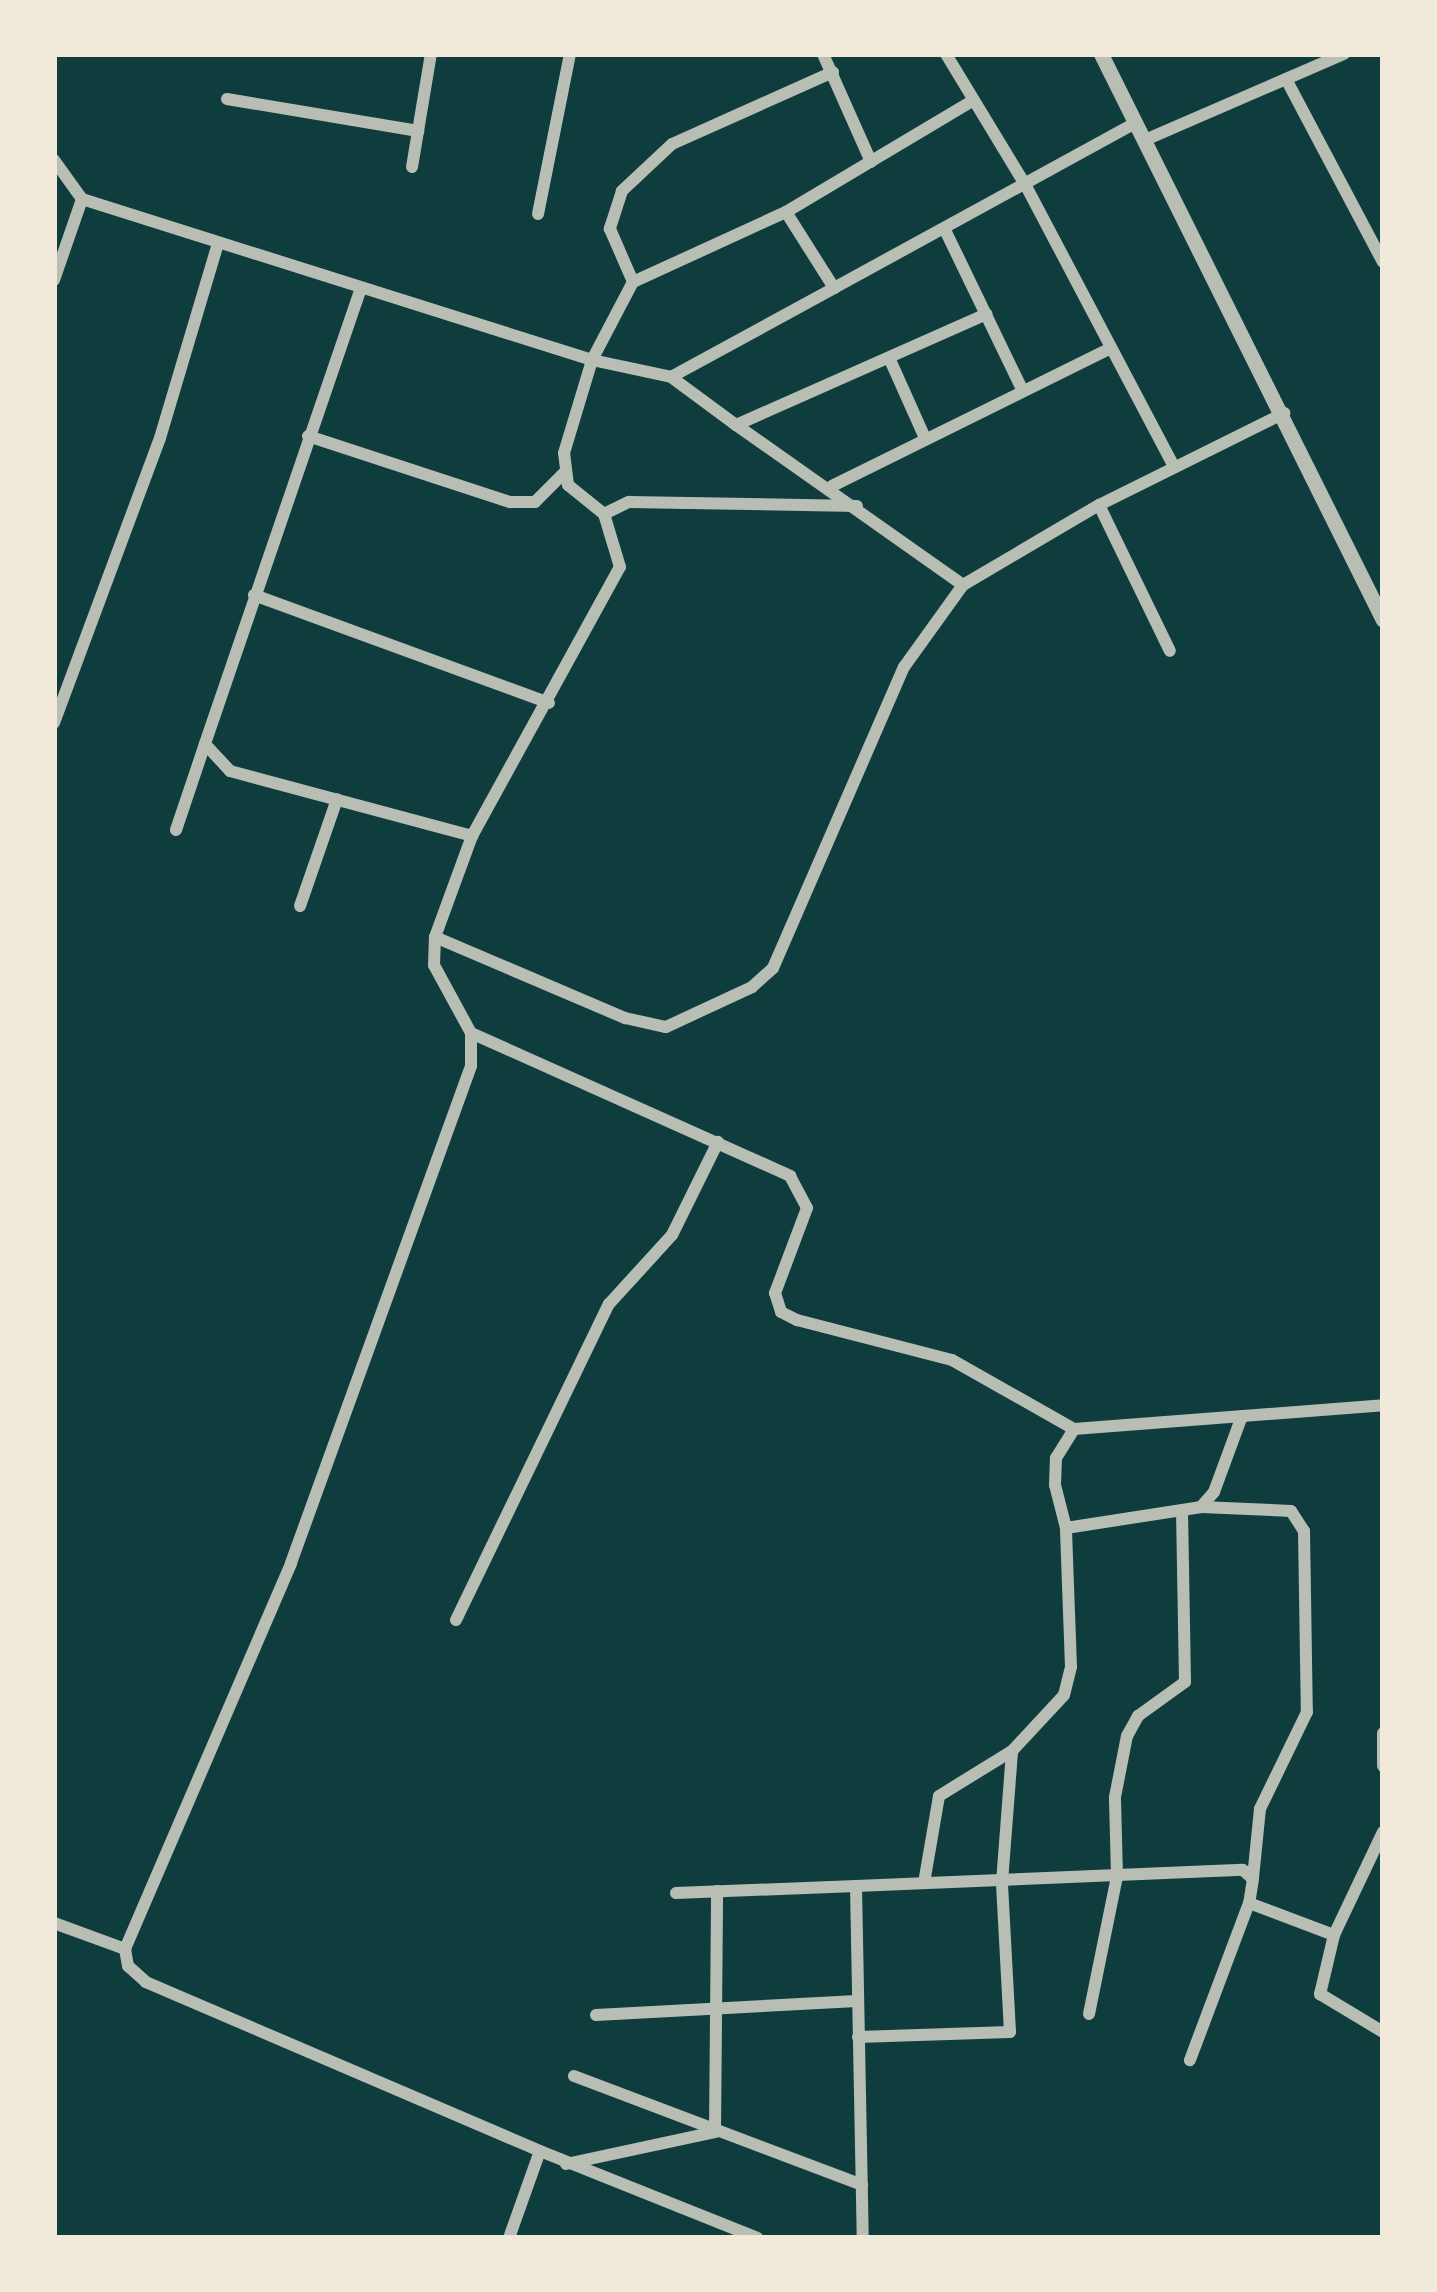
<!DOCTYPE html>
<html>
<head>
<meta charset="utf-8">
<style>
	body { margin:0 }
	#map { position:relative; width:1437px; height:2292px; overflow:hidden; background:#0f3d3e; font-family:Commissioner,sans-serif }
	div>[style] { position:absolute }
	.minor>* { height:12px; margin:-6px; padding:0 6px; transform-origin:6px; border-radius:6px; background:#b8beb3 }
	.tertiary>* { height:15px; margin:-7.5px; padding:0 7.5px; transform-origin:7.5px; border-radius:7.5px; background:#b8beb3 }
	span { translate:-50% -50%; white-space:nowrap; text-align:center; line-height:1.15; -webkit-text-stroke:9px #f1e9da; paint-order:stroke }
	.frame { position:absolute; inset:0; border:57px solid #f1e9da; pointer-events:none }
</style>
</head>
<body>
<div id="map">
	<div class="minor">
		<i style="left:823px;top:54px;width:118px;rotate:66deg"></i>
		<i style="left:946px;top:54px;width:154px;rotate:58.8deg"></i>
		<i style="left:1026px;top:186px;width:318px;rotate:62.2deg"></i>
		<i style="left:833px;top:72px;width:176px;rotate:155.9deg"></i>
		<i style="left:672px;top:144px;width:69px;rotate:136.8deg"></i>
		<i style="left:622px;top:191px;width:40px;rotate:108deg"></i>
		<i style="left:610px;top:229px;width:58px;rotate:66.5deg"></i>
		<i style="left:633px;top:282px;width:168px;rotate:-24.6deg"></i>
		<i style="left:786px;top:212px;width:217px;rotate:-30.8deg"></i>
		<i style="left:1286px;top:79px;width:207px;rotate:62.1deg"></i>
		<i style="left:227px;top:99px;width:194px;rotate:9.5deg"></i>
		<i style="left:1145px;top:140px;width:217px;rotate:-23.4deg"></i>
		<i style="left:54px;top:160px;width:48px;rotate:54.3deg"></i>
		<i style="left:412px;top:167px;width:115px;rotate:-80.5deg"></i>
		<i style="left:786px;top:212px;width:90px;rotate:57.7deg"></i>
		<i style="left:834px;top:288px;width:344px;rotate:-28.7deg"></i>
		<i style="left:538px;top:214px;width:163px;rotate:-78.7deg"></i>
		<i style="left:946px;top:232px;width:174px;rotate:64.2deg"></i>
		<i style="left:54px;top:280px;width:86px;rotate:-70.9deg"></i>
		<i style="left:82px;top:199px;width:535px;rotate:17.52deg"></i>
		<i style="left:592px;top:360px;width:81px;rotate:12.1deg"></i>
		<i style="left:671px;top:377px;width:81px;rotate:36.4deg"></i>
		<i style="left:361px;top:288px;width:482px;rotate:108.9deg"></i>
		<i style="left:205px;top:744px;width:37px;rotate:47deg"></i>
		<i style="left:230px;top:771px;width:251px;rotate:15deg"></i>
		<i style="left:891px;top:362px;width:83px;rotate:65.9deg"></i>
		<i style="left:671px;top:377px;width:186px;rotate:-28.6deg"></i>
		<i style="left:308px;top:436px;width:213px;rotate:18.1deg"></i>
		<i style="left:510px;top:502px;width:25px"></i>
		<i style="left:535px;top:502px;width:41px;rotate:-45deg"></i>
		<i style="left:832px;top:486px;width:307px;rotate:-26.3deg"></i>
		<i style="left:1099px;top:505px;width:162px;rotate:64.1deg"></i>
		<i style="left:604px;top:514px;width:28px;rotate:-26deg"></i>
		<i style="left:629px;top:502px;width:228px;rotate:1deg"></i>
		<i style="left:963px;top:585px;width:278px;rotate:-144.8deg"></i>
		<i style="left:736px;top:425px;width:274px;rotate:-23.9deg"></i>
		<i style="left:254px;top:595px;width:314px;rotate:20.1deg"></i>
		<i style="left:54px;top:723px;width:304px;rotate:-69.6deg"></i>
		<i style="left:160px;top:438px;width:203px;rotate:-73.4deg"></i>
		<i style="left:176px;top:830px;width:91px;rotate:-71.4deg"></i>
		<i style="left:300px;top:906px;width:113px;rotate:-70.9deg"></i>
		<i style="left:435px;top:937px;width:108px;rotate:-69.9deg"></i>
		<i style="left:472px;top:836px;width:307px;rotate:-61.2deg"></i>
		<i style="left:620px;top:567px;width:55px;rotate:-106.8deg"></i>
		<i style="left:604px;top:514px;width:46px;rotate:-141.1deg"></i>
		<i style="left:568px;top:485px;width:32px;rotate:-97deg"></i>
		<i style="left:564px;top:453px;width:97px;rotate:-73.2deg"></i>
		<i style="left:592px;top:360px;width:88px;rotate:-62.3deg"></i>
		<i style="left:471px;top:1033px;width:350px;rotate:24.1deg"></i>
		<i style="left:790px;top:1176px;width:36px;rotate:62deg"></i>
		<i style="left:807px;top:1208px;width:91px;rotate:110.6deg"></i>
		<i style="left:775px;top:1293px;width:20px;rotate:72deg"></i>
		<i style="left:781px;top:1312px;width:18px;rotate:27deg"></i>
		<i style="left:797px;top:1320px;width:160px;rotate:14.5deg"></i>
		<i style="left:952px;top:1360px;width:140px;rotate:29.5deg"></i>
		<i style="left:1074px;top:1429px;width:310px;rotate:-4.4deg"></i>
		<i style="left:1201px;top:1507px;width:90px;rotate:2.5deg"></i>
		<i style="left:1291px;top:1511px;width:24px;rotate:57deg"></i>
		<i style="left:1304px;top:1531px;width:181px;rotate:89.1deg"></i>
		<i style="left:1307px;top:1712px;width:108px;rotate:115.9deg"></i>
		<i style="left:1260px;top:1809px;width:69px;rotate:95.8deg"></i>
		<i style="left:1066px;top:1528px;width:137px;rotate:-8.8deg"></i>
		<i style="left:1201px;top:1507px;width:20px;rotate:-49deg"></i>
		<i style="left:1214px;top:1492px;width:81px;rotate:-69.8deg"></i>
		<i style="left:456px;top:1620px;width:351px;rotate:-64.2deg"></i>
		<i style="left:609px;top:1304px;width:93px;rotate:-47.6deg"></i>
		<i style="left:672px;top:1235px;width:104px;rotate:-63.7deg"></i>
		<i style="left:1383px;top:1733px;width:33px;rotate:90deg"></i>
		<i style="left:924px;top:1883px;width:88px;rotate:-80.2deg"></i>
		<i style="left:939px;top:1796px;width:86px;rotate:-31.7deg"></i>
		<i style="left:1012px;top:1751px;width:76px;rotate:-47.1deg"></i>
		<i style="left:1064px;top:1695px;width:29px;rotate:-76deg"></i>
		<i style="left:1071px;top:1667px;width:139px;rotate:-92.1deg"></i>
		<i style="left:1066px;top:1528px;width:44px;rotate:-104.3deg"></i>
		<i style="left:1055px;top:1485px;width:27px;rotate:-88deg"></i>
		<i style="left:1056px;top:1458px;width:34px;rotate:-58deg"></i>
		<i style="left:856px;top:1886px;width:387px;rotate:-2.4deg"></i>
		<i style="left:1243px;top:1870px;width:13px;rotate:42deg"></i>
		<i style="left:1253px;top:1879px;width:24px;rotate:99deg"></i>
		<i style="left:1249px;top:1903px;width:168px;rotate:110.6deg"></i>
		<i style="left:676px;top:1893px;width:180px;rotate:-2.2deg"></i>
		<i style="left:856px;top:1886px;width:352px;rotate:88.9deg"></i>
		<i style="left:1249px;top:1903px;width:91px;rotate:20.6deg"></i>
		<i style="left:1334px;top:1935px;width:114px;rotate:-64.6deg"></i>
		<i style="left:54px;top:1923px;width:76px;rotate:20.1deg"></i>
		<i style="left:1334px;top:1935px;width:61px;rotate:103.3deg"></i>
		<i style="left:1320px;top:1994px;width:74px;rotate:31.1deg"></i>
		<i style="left:1089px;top:2014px;width:141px;rotate:-78.5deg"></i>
		<i style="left:1117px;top:1876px;width:79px;rotate:-91.5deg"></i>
		<i style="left:1115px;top:1797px;width:62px;rotate:-78.9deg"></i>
		<i style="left:1127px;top:1736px;width:23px;rotate:-61deg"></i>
		<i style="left:1138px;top:1716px;width:58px;rotate:-35.9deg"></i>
		<i style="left:1185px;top:1682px;width:171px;rotate:-91deg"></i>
		<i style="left:596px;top:2015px;width:261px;rotate:-3.1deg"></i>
		<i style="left:858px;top:2037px;width:152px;rotate:-1.9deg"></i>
		<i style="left:1010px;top:2032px;width:150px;rotate:-93.1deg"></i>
		<i style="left:1002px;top:1882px;width:131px;rotate:-85.6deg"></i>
		<i style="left:574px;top:2076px;width:308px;rotate:20.7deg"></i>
		<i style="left:540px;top:2151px;width:234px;rotate:21.8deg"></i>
		<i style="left:566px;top:2164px;width:152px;rotate:-12.1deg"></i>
		<i style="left:715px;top:2132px;width:241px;rotate:-89.5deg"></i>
		<i style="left:509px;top:2238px;width:92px;rotate:-70.4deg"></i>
		<i style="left:540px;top:2151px;width:429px;rotate:-156.8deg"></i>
		<i style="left:146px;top:1982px;width:24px;rotate:-138deg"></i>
		<i style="left:128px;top:1966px;width:17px;rotate:-100deg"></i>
		<i style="left:125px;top:1949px;width:420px;rotate:-66.7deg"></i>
		<i style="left:291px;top:1563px;width:529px;rotate:-70.09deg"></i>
		<i style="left:471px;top:1066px;width:33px;rotate:-90deg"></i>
		<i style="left:471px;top:1033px;width:77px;rotate:-118.6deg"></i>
		<i style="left:434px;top:965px;width:28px;rotate:-88deg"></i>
		<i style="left:435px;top:937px;width:207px;rotate:23.1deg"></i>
		<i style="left:625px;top:1018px;width:42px;rotate:12.4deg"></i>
		<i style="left:666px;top:1027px;width:95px;rotate:-24.9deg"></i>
		<i style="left:752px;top:987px;width:28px;rotate:-42deg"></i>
		<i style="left:773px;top:968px;width:328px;rotate:-66.5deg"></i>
		<i style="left:904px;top:667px;width:101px;rotate:-54.3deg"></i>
		<i style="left:963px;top:585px;width:158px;rotate:-30.5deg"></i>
		<i style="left:1099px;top:505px;width:207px;rotate:-26.4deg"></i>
	</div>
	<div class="tertiary">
		<i style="left:1101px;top:54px;width:632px;rotate:63.52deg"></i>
	</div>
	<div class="frame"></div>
</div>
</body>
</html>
